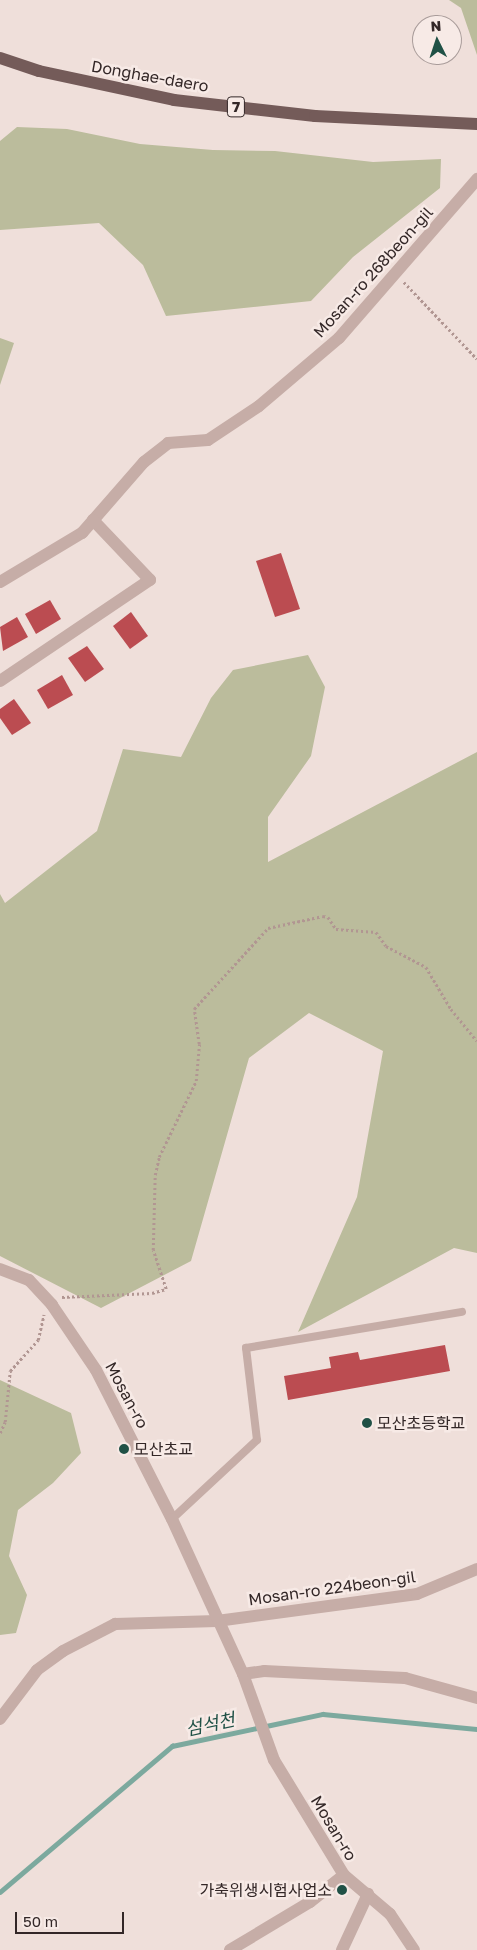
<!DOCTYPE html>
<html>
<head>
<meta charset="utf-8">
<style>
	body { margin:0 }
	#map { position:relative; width:477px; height:1950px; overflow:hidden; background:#efdfda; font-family:"Golos Text","Noto Sans KR",sans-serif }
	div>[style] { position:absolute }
	.green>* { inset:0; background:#bbbc9c }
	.stream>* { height:4.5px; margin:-2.25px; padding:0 2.25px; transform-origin:2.25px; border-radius:2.25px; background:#7ca99e }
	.building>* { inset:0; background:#bb4c51 }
	.path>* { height:2.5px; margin-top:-1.25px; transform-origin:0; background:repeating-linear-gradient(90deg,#b19692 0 2.5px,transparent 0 5px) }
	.service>* { height:8px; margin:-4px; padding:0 4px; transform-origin:4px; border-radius:4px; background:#c6ada7 }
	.minor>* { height:12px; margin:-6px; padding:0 6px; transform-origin:6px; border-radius:6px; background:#c6ada7 }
	.tertiary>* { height:12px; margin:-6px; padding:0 6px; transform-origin:6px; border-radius:6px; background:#c6ada7 }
	.primary>* { height:12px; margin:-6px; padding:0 6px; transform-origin:6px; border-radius:6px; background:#745b59 }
	.dots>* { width:14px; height:14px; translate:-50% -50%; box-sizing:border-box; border:2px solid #f7eae6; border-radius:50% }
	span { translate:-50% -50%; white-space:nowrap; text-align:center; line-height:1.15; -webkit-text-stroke:5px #f7eae6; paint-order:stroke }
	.shield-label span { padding:1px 4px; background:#f7eae6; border:1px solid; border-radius:4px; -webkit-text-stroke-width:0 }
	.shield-label { font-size:15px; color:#332727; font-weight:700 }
	.street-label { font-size:16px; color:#332727 }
	.poi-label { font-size:16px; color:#332727 }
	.left { translate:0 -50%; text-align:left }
	.right { translate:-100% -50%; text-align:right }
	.water-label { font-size:18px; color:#205146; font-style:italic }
	.north { position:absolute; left:412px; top:15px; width:50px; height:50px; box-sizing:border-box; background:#f7eae6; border:1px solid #a99c9a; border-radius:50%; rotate:356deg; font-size:14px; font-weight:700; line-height:20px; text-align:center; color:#332727 }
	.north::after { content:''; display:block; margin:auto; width:18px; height:22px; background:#205146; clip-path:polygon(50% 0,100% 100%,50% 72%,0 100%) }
	.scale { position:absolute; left:15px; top:1912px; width:109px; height:22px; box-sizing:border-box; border:2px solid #332727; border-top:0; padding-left:6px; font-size:15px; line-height:18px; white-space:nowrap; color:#332727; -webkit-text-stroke:4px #f7eae6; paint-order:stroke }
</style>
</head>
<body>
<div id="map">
	<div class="green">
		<i style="clip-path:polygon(449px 0,477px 0,477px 55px,461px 8px)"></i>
		<i style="clip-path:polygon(17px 127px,67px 129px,140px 144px,213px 150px,275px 151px,373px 162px,441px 159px,440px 188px,353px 257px,311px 301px,166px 316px,143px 265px,99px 223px,0 230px,0 141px)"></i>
		<i style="clip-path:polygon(0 338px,14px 343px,0 385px)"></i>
		<i style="clip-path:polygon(308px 655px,325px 687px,311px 756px,268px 817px,268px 862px,477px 752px,477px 1253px,454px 1248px,298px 1332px,357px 1197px,383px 1051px,309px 1013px,249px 1058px,191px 1261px,101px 1308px,0 1256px,0 894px,5px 903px,97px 831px,123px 749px,181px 757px,211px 698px,233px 670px)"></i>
		<i style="clip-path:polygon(0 1380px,71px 1413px,81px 1453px,53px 1483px,18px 1510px,9px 1556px,27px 1595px,16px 1633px,0 1635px)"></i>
	</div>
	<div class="stream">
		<i style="left:0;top:1892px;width:226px;rotate:-40.3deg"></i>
		<i style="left:172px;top:1746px;width:154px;rotate:-12deg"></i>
		<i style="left:323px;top:1714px;width:155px;rotate:5.6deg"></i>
	</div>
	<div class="building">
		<i style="clip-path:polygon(281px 553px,300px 609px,275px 617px,256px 561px)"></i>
		<i style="clip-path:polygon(50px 600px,61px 619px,36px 634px,25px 614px)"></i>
		<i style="clip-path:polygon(131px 612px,148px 636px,130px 649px,113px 626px)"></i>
		<i style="clip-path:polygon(17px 617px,28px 637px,3px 651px,0 627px)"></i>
		<i style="clip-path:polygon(87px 646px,104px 669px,85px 682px,68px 658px)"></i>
		<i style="clip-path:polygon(62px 675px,73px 695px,48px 709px,37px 690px)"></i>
		<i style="clip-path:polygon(14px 699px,31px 723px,12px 735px,0 718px,0 709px)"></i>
		<i style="clip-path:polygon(445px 1345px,450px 1371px,288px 1400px,284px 1376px,331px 1368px,329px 1357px,358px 1352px,360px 1360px)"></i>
	</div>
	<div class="path">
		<i style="left:404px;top:282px;width:106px;rotate:46.5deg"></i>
		<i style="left:62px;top:1297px;width:90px;rotate:-2.5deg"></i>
		<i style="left:152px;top:1293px;width:15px;rotate:-16deg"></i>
		<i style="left:166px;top:1289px;width:41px;rotate:-108.4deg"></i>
		<i style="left:153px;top:1250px;width:75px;rotate:-88.5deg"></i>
		<i style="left:155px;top:1175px;width:18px;rotate:-77deg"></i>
		<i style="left:159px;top:1157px;width:85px;rotate:-64deg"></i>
		<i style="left:196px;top:1081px;width:37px;rotate:-85deg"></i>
		<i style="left:199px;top:1044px;width:35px;rotate:-98deg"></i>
		<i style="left:194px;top:1009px;width:110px;rotate:-47.6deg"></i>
		<i style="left:268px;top:928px;width:56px;rotate:-12.3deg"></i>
		<i style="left:323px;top:916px;width:5px;rotate:11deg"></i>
		<i style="left:328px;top:917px;width:14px;rotate:56deg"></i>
		<i style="left:336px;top:929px;width:40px;rotate:4.3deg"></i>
		<i style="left:376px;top:932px;width:17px;rotate:54deg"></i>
		<i style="left:386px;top:946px;width:45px;rotate:27.7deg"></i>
		<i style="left:426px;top:967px;width:49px;rotate:59.2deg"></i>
		<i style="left:451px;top:1009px;width:41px;rotate:50.9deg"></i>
		<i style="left:0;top:1433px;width:12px;rotate:-66deg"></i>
		<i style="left:5px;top:1422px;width:51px;rotate:-84.4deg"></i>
		<i style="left:10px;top:1371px;width:42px;rotate:-47.9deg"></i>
		<i style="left:38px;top:1340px;width:26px;rotate:-77deg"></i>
	</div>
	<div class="service">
		<i style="left:172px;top:1519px;width:116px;rotate:-42.9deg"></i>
		<i style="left:257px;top:1440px;width:93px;rotate:-96.8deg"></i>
		<i style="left:246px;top:1348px;width:219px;rotate:-9.5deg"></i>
	</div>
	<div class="minor">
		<i style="left:0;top:582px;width:96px;rotate:-30.9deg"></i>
		<i style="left:82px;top:533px;width:94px;rotate:-48.9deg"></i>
		<i style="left:144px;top:462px;width:31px;rotate:-38deg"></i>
		<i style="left:168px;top:443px;width:40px;rotate:-4.3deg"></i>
		<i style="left:208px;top:440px;width:61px;rotate:-33.7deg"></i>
		<i style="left:259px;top:406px;width:105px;rotate:-40.4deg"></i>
		<i style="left:339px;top:338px;width:211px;rotate:-49deg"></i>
		<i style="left:0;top:681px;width:181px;rotate:-34deg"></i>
		<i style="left:150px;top:580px;width:83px;rotate:-133.5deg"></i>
		<i style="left:243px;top:1674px;width:21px;rotate:-8deg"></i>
		<i style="left:264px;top:1671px;width:141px;rotate:2.8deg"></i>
		<i style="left:405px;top:1678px;width:75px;rotate:15.5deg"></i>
		<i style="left:0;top:1719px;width:61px;rotate:-52.9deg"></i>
		<i style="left:37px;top:1670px;width:32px;rotate:-36deg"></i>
		<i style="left:63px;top:1651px;width:59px;rotate:-27.4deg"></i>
		<i style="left:115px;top:1624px;width:102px;rotate:-1.7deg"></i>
		<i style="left:217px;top:1621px;width:202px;rotate:-7.7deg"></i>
		<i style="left:417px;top:1594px;width:65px;rotate:-22.6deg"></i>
		<i style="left:230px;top:1950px;width:93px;rotate:-31deg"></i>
		<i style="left:310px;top:1902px;width:43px;rotate:-38.5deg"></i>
		<i style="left:342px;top:1950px;width:62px;rotate:-65.1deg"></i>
	</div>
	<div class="tertiary">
		<i style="left:0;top:1269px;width:31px;rotate:21deg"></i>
		<i style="left:29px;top:1280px;width:34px;rotate:47deg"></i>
		<i style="left:52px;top:1305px;width:78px;rotate:55.9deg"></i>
		<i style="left:96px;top:1370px;width:167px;rotate:63deg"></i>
		<i style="left:172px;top:1519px;width:170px;rotate:65.4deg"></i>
		<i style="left:243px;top:1674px;width:91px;rotate:70.2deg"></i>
		<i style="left:274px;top:1760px;width:135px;rotate:58.7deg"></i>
		<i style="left:344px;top:1875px;width:60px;rotate:40.3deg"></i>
		<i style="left:390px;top:1914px;width:43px;rotate:56.3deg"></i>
	</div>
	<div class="primary">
		<i style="left:0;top:58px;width:41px;rotate:18.4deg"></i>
		<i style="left:39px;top:71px;width:138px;rotate:12.1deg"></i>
		<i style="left:174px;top:100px;width:142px;rotate:6.5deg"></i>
		<i style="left:315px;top:116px;width:162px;rotate:2.8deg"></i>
	</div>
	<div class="dots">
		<i style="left:367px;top:1423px;background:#205146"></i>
		<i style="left:124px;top:1449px;background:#205146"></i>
		<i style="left:342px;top:1890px;background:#205146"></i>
	</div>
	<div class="shield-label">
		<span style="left:236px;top:107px">7</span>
	</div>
	<div class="street-label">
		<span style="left:150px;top:76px;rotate:10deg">Donghae-daero</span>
		<span style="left:373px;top:272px;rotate:-48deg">Mosan-ro 268beon-gil</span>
		<span style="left:127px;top:1395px;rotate:62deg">Mosan-ro</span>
		<span style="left:332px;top:1588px;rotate:-8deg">Mosan-ro 224beon-gil</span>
		<span style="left:334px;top:1828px;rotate:59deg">Mosan-ro</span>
	</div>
	<div class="poi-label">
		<span class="left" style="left:377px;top:1423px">모산초등학교</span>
		<span class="left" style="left:134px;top:1449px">모산초교</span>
		<span class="right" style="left:332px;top:1890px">가축위생시험사업소</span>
	</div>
	<div class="water-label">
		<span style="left:210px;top:1724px;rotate:-12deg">섬석천</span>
	</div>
	<div class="north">N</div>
	<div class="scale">50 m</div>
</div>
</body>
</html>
